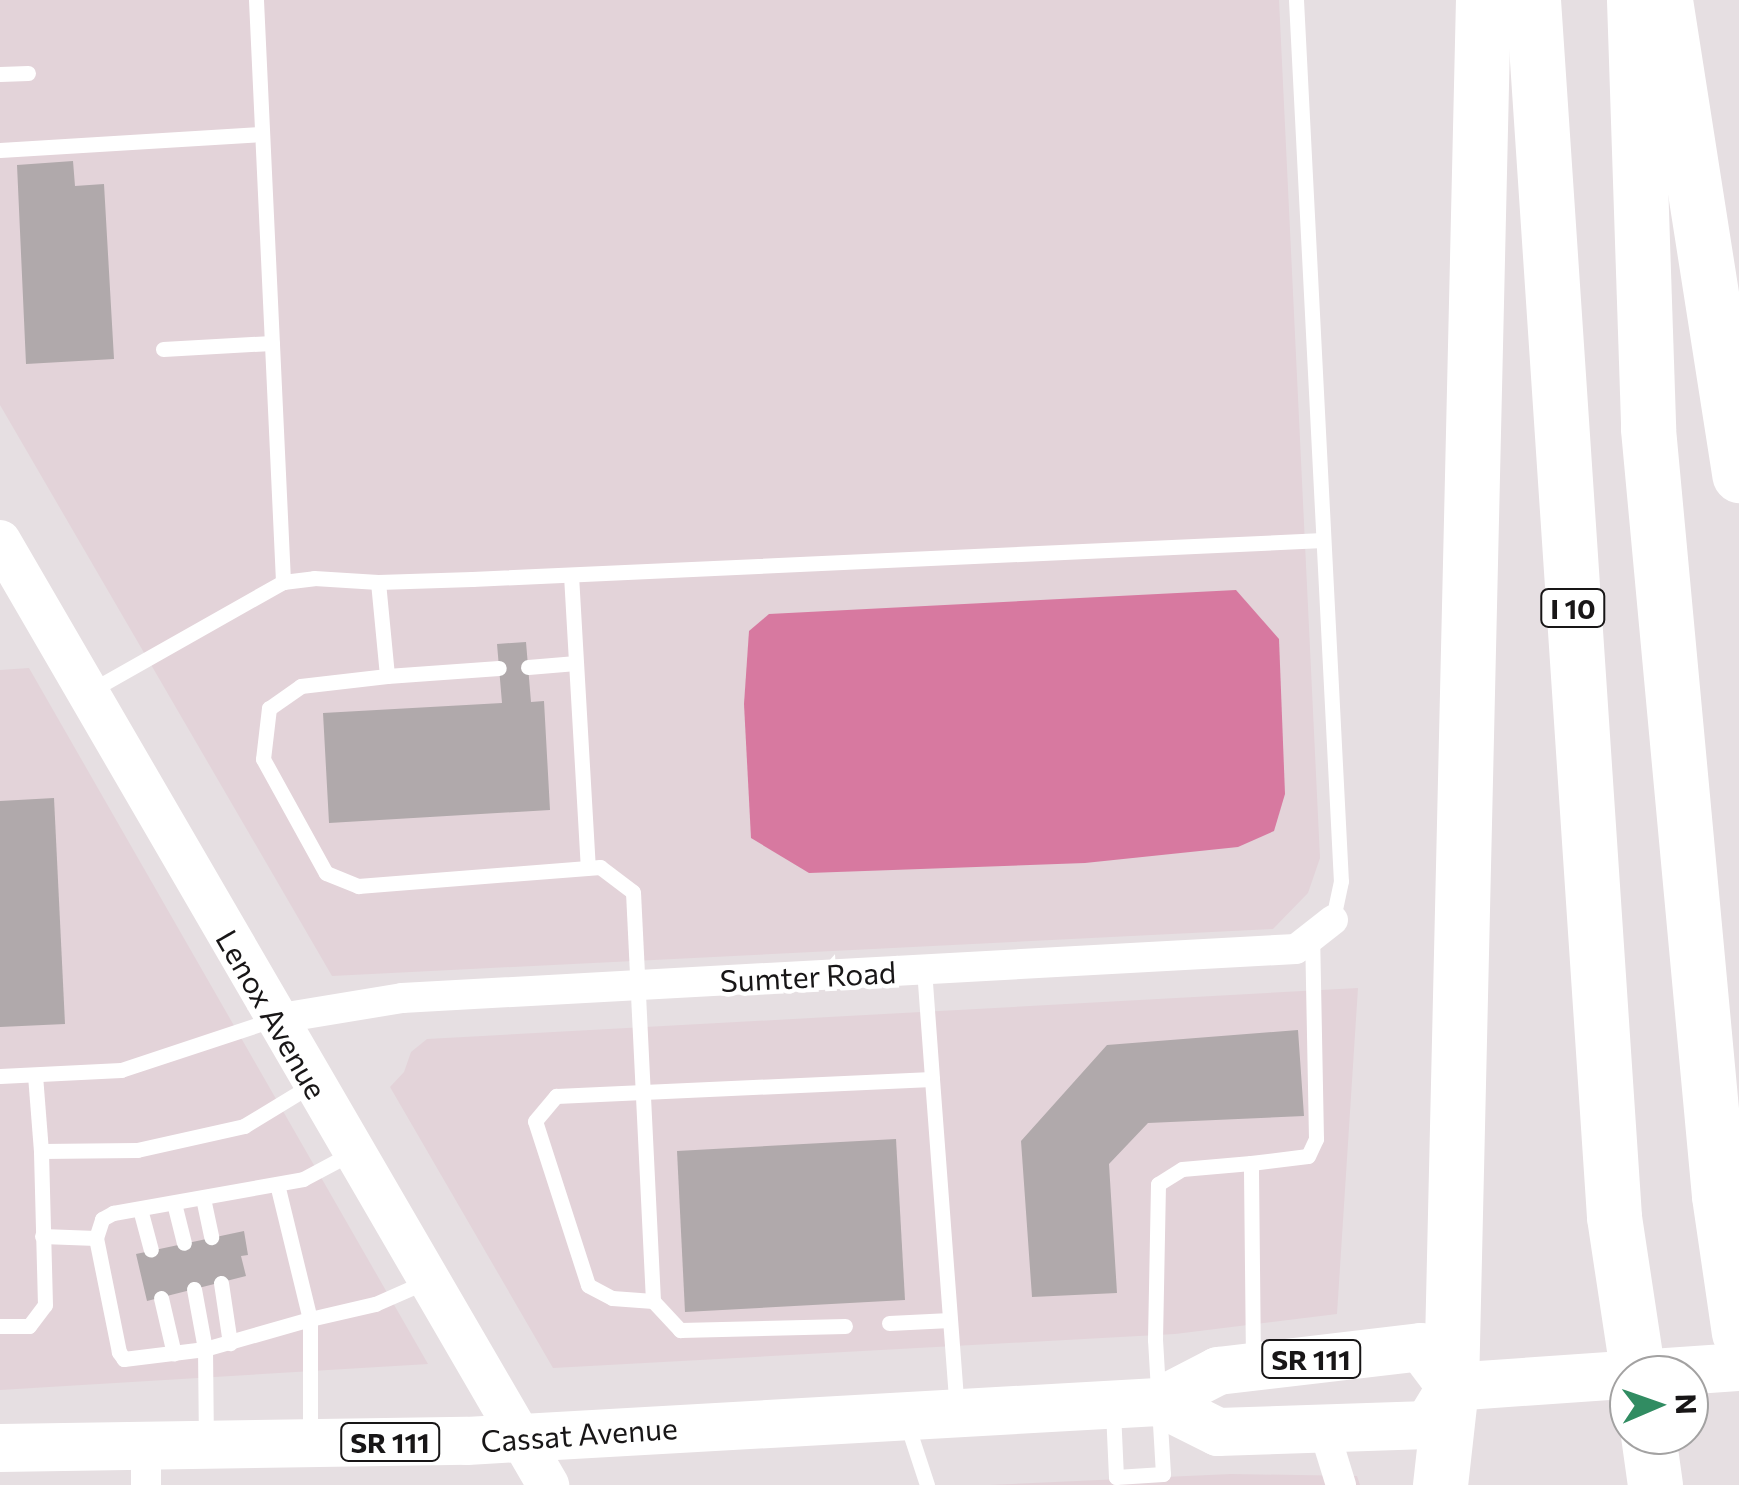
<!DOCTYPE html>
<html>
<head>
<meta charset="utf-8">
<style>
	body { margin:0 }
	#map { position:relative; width:1739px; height:1485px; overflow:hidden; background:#e6dfe2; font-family:Commissioner,sans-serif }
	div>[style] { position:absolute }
	.built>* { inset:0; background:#e3d3d9 }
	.water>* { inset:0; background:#d779a0 }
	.building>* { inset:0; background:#b0a9ab }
	.service>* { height:15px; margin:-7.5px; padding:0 7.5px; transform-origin:7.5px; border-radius:7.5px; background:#fff }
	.minor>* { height:30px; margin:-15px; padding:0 15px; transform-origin:15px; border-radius:15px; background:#fff }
	.secondary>* { height:42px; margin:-21px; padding:0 21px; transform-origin:21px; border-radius:21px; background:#fff }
	.primary>* { height:48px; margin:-24px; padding:0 24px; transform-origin:24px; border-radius:24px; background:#fff }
	.motorway>* { height:55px; margin:-27.5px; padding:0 27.5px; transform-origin:27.5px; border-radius:27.5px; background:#fff }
	span { translate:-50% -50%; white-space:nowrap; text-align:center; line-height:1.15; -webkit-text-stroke:9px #fff; paint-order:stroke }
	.shield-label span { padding:2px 8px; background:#fff; border:2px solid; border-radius:8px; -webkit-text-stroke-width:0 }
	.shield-label { font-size:28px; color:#181617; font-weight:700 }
	.street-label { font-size:30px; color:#181617 }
	.north { position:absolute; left:1609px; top:1355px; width:100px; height:100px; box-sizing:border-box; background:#fff; border:2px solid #a3a2a2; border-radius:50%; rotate:88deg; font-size:28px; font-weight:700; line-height:40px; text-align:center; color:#181617 }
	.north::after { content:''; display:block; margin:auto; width:35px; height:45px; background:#318c62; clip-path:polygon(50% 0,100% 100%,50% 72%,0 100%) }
</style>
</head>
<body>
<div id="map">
	<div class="built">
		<i style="clip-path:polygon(0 0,1279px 0,1320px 858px,1308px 893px,1273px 929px,332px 976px,0 405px)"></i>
		<i style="clip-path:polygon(29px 668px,428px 1364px,0 1390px,0 670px)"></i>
		<i style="clip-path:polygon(1358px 988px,1337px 1314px,1175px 1334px,553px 1368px,390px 1087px,404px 1072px,411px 1052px,427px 1039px)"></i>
		<i style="clip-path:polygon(1231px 1474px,1357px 1476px,1360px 1485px,989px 1485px)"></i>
	</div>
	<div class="water">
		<i style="clip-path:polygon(1236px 590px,1279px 639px,1285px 794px,1274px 831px,1238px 847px,1085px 863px,809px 873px,751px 838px,744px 704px,749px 631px,769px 614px)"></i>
	</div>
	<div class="building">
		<i style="clip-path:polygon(73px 161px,75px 186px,104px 184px,114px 359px,26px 364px,17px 165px)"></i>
		<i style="clip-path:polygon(526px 642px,531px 702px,544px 701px,550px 810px,329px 823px,323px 713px,502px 703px,497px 644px)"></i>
		<i style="clip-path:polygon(54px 798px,65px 1024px,0 1027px,0 801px)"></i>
		<i style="clip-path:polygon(1298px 1030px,1304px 1116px,1148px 1123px,1109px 1164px,1117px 1293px,1032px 1297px,1021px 1141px,1107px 1045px)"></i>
		<i style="clip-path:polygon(896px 1139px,905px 1300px,685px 1312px,677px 1151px)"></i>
		<i style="clip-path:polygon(244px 1231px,248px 1255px,241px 1256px,246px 1276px,147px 1301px,136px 1254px)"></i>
	</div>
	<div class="service">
		<i style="left:256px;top:0;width:583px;rotate:87.34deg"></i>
		<i style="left:1296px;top:0;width:882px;rotate:87.08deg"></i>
		<i style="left:1341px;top:881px;width:40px;rotate:102deg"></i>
		<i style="left:0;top:74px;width:28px;rotate:-2deg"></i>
		<i style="left:0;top:150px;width:262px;rotate:-3.5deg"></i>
		<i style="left:163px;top:349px;width:109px;rotate:-3.2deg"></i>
		<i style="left:571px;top:575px;width:293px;rotate:86.7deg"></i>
		<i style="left:378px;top:582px;width:94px;rotate:84.5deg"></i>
		<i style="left:387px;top:676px;width:87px;rotate:173.4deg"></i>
		<i style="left:301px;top:686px;width:39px;rotate:145deg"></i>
		<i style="left:269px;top:708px;width:51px;rotate:96.7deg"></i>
		<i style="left:263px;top:759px;width:130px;rotate:61.1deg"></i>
		<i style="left:326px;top:873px;width:35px;rotate:22deg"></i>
		<i style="left:358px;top:886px;width:243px;rotate:-4.5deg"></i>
		<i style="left:600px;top:867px;width:41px;rotate:37.1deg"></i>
		<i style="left:633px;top:892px;width:409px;rotate:87.2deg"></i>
		<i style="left:653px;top:1301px;width:40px;rotate:47deg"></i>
		<i style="left:680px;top:1330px;width:165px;rotate:-1.4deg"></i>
		<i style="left:528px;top:667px;width:48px;rotate:-4.8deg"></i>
		<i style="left:387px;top:676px;width:112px;rotate:-4.1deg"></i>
		<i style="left:92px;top:690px;width:219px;rotate:-29.5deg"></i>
		<i style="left:283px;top:582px;width:31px;rotate:-7deg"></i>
		<i style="left:314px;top:578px;width:64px;rotate:3.6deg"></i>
		<i style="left:378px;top:582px;width:94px;rotate:-1.8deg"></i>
		<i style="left:472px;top:579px;width:852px;rotate:-2.62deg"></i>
		<i style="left:924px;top:969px;width:110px;rotate:85.8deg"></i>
		<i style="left:35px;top:1075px;width:76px;rotate:85.5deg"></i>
		<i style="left:0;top:1076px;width:121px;rotate:-2.8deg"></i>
		<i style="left:121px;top:1070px;width:162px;rotate:-18.3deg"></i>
		<i style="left:277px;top:1184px;width:139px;rotate:76.3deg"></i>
		<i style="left:310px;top:1319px;width:109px;rotate:164.1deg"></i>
		<i style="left:205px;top:1349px;width:82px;rotate:173deg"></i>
		<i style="left:124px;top:1359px;width:9px;rotate:-126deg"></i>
		<i style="left:119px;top:1352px;width:116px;rotate:-101.4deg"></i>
		<i style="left:96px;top:1238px;width:20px;rotate:-72deg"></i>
		<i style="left:102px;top:1219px;width:13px;rotate:-29deg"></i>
		<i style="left:113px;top:1213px;width:193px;rotate:-10.1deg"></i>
		<i style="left:303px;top:1179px;width:55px;rotate:-28deg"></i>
		<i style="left:203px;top:1198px;width:40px;rotate:78deg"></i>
		<i style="left:174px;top:1203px;width:41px;rotate:76deg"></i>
		<i style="left:140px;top:1209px;width:42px;rotate:75deg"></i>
		<i style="left:42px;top:1236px;width:54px;rotate:2.1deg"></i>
		<i style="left:221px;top:1283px;width:61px;rotate:81.5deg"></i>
		<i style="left:194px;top:1289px;width:61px;rotate:79.6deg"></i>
		<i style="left:205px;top:1349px;width:92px;rotate:89.4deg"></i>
		<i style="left:161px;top:1298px;width:57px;rotate:76.9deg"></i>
		<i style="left:653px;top:1301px;width:41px;rotate:-175.8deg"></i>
		<i style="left:612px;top:1298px;width:27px;rotate:-152deg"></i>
		<i style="left:588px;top:1285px;width:172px;rotate:-107.9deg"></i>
		<i style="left:535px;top:1121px;width:33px;rotate:-50deg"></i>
		<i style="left:556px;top:1096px;width:376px;rotate:-2.6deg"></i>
		<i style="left:932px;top:1079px;width:331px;rotate:85.7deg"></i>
		<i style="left:889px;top:1323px;width:61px;rotate:-2.8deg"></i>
		<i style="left:0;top:1326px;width:29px"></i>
		<i style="left:29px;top:1326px;width:26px;rotate:-53deg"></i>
		<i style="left:45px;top:1305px;width:154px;rotate:-91.5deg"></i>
		<i style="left:41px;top:1151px;width:96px;rotate:-0.6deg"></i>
		<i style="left:137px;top:1150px;width:110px;rotate:-12.6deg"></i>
		<i style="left:244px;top:1126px;width:81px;rotate:-31.3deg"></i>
		<i style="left:1253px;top:1362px;width:199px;rotate:-90.6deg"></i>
		<i style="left:1251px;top:1163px;width:57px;rotate:-7deg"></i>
		<i style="left:1308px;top:1156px;width:19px;rotate:-65deg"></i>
		<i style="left:1316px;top:1139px;width:201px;rotate:-91.1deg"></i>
		<i style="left:1113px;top:1411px;width:66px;rotate:87.4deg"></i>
		<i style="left:1116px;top:1477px;width:47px;rotate:-3.7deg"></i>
		<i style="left:1163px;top:1474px;width:134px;rotate:-93.4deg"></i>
		<i style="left:1155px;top:1340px;width:156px;rotate:-88.9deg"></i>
		<i style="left:1158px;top:1184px;width:28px;rotate:-32deg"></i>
		<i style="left:1182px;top:1169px;width:69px;rotate:-5deg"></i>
		<i style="left:907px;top:1424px;width:64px;rotate:71.8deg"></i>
		<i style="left:310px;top:1439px;width:120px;rotate:-90deg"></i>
		<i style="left:310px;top:1319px;width:67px;rotate:-13deg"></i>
		<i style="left:375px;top:1304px;width:55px;rotate:-23.7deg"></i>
	</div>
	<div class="minor">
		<i style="left:275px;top:1019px;width:129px;rotate:-9.4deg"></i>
		<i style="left:402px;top:998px;width:895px;rotate:-3.14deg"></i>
		<i style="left:1296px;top:949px;width:47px;rotate:-38.1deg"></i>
		<i style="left:1323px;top:1427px;width:61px;rotate:72.8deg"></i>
		<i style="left:146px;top:1446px;width:39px;rotate:90deg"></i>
	</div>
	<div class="secondary">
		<i style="left:0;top:541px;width:1092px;rotate:59.86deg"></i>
	</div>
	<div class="primary">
		<i style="left:1451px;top:1387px;width:289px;rotate:-4deg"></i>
		<i style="left:1158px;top:1402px;width:67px;rotate:26.6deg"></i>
		<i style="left:1218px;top:1432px;width:210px;rotate:-1.9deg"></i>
		<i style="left:1428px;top:1425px;width:44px;rotate:-58.8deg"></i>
		<i style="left:0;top:1448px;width:467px;rotate:-0.9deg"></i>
		<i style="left:467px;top:1441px;width:692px;rotate:-3.23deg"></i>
		<i style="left:1158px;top:1402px;width:68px;rotate:-27.3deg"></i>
		<i style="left:1218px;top:1371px;width:204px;rotate:-6.7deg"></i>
		<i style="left:1421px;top:1347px;width:50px;rotate:53.1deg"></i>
	</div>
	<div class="motorway">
		<i style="left:1533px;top:0;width:1220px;rotate:86.19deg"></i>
		<i style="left:1614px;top:1217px;width:160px;rotate:81.4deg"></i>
		<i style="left:1634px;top:0;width:429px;rotate:88.1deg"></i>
		<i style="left:1648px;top:429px;width:770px;rotate:84.71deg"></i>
		<i style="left:1719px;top:1196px;width:138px;rotate:81.7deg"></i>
		<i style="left:1665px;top:0;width:481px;rotate:81.1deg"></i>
		<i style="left:1648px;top:1435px;width:50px;rotate:82deg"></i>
		<i style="left:1440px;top:1485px;width:99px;rotate:-83.6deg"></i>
		<i style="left:1451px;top:1387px;width:1387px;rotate:-88.68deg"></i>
	</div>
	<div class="shield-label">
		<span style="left:1573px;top:608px">I 10</span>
		<span style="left:1311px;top:1359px">SR 111</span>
		<span style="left:390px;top:1442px">SR 111</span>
	</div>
	<div class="street-label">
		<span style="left:808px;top:976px;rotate:-3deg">Sumter Road</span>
		<span style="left:272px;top:1014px;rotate:60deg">Lenox Avenue</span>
		<span style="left:579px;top:1434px;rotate:-4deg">Cassat Avenue</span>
	</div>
	<div class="north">N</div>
</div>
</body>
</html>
